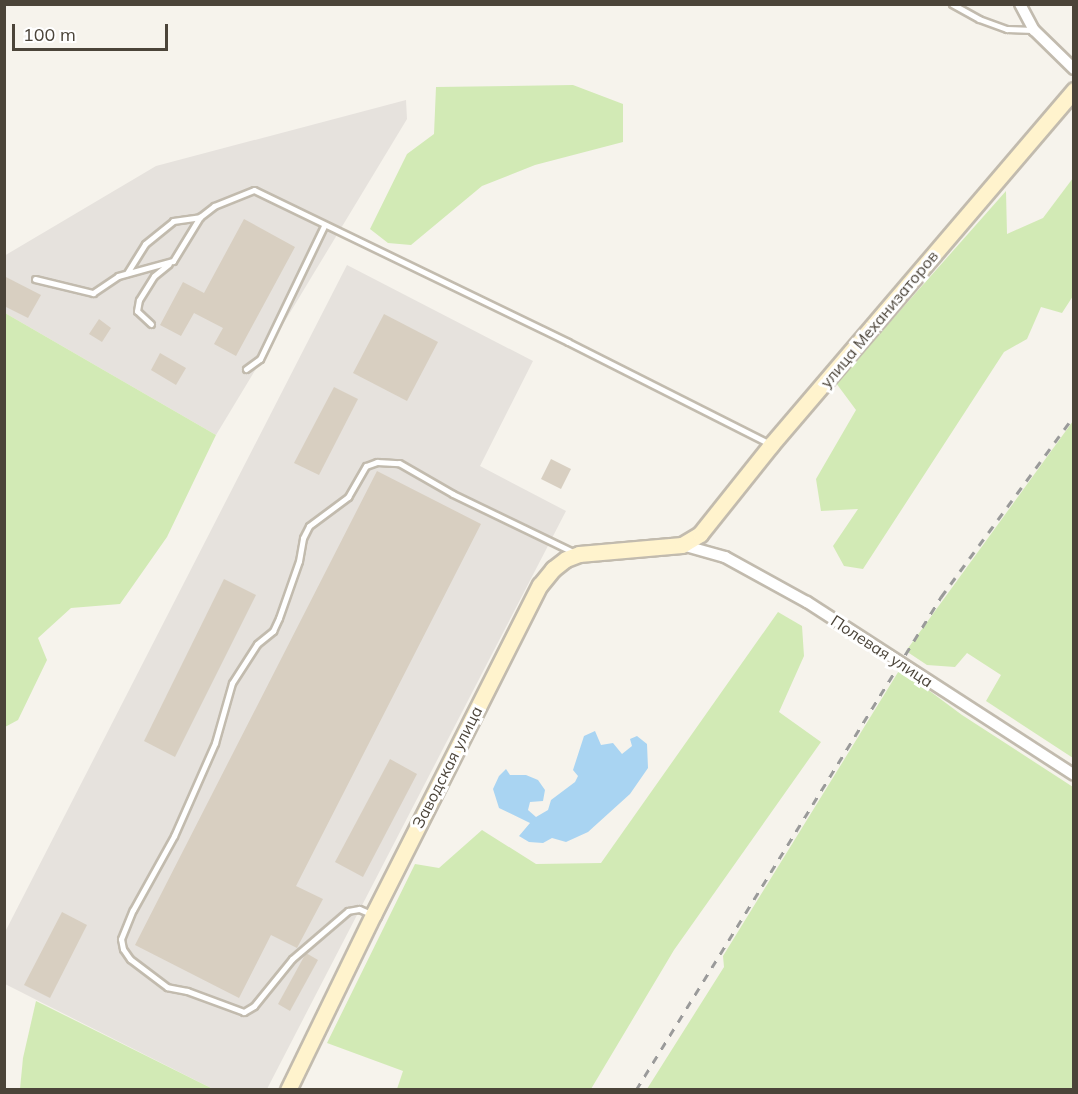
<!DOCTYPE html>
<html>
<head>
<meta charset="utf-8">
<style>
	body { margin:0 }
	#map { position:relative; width:1078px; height:1094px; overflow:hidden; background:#f6f3ec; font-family:Mulish,sans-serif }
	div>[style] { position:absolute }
	.industrial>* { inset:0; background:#e6e2dd }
	.green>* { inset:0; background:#d2eab5 }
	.water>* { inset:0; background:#a9d4f2 }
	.building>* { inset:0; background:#d8cfc1 }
	.roads { filter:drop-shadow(2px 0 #c2bbae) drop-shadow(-2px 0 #c2bbae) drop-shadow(0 2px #c2bbae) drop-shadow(0 -2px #c2bbae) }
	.lane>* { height:5px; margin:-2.5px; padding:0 2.5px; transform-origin:2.5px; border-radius:2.5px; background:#fff }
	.street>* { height:10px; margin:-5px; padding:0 5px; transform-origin:5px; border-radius:5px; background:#fff }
	.secondary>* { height:15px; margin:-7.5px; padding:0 7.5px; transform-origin:7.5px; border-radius:7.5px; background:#fff3cd }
	.rail>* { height:3px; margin-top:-1.5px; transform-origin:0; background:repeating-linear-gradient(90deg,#9a9a9a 0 8px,transparent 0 16px) }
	span { translate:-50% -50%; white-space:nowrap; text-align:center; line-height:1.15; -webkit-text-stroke:6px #fff; paint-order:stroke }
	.street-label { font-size:16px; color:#4b4439 }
	.frame { position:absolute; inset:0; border:6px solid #4b4439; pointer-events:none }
	.scale { position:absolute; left:12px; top:24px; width:156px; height:27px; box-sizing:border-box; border:3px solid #4b4439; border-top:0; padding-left:8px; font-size:18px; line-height:21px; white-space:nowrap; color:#4b4439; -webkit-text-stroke:4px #fff; paint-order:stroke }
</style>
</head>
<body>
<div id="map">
	<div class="industrial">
		<i style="clip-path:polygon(406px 100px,407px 119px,216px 435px,5px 313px,4px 256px,156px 166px)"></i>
		<i style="clip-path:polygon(347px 265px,533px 361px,480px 466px,566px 511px,267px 1089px,213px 1089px,5px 984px,4px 934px)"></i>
	</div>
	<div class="green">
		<i style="clip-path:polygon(573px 85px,623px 104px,623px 142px,535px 165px,482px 186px,411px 245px,388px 243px,370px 229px,407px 154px,434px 134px,436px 87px)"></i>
		<i style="clip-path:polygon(1073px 178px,1073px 296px,1062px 313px,1041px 307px,1027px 339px,1004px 352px,863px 569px,844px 566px,833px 546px,858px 509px,821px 511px,816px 479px,856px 410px,836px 383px,1006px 191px,1007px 234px,1043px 218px)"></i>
		<i style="clip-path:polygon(5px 313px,216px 435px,167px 537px,120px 604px,71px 608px,38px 638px,47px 660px,18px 720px,5px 727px)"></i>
		<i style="clip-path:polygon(1073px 421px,1073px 758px,986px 701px,1001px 675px,967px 653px,955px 667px,927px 665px,906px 651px)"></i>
		<i style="clip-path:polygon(778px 612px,802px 626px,804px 656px,779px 712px,821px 742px,674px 950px,591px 1089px,397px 1089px,403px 1071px,327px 1043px,415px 864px,439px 868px,482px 830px,536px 864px,601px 863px)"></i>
		<i style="clip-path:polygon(900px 669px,962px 715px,1073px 787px,1073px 1089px,647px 1089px,724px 967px,723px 956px)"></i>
		<i style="clip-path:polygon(36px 1001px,213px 1089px,20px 1089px,23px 1058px)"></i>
	</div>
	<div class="water">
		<i style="clip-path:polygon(595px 731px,601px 745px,613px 743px,622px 754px,632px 746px,630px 739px,637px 736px,647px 744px,648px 768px,630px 794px,588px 832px,566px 842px,552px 838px,543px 843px,529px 842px,519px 836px,530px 823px,499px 808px,493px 789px,499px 776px,506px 769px,510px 775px,526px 775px,538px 780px,545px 790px,543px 801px,530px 802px,528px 810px,536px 817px,548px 810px,551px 800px,575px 782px,578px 776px,573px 770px,584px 736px)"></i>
	</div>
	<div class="building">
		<i style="clip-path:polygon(244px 219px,295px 247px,236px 356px,214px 344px,223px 328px,194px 313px,181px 336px,160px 325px,183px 282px,204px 293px)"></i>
		<i style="clip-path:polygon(4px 276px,41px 295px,28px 318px,4px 306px)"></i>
		<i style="clip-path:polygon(384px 314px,438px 342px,407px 401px,353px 373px)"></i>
		<i style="clip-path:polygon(99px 319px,111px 328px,102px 342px,89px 334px)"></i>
		<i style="clip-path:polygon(160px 353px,186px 368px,176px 385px,151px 370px)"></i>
		<i style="clip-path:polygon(334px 387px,358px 399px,319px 475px,294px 463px)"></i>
		<i style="clip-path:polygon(551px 459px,571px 469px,561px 489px,541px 479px)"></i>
		<i style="clip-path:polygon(377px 471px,481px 524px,296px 886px,323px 899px,297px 948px,271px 935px,239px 998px,135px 945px)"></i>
		<i style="clip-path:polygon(224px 579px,256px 595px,175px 757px,144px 741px)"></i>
		<i style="clip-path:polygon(390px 759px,417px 774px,363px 877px,335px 862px)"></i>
		<i style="clip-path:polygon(62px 912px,87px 925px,50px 998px,24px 985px)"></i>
		<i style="clip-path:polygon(306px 953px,318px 960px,290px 1011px,278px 1004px)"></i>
	</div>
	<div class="roads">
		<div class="lane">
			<i style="left:952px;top:4px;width:31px;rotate:29deg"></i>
			<i style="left:979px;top:19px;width:30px;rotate:20deg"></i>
			<i style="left:1007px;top:29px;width:26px;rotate:2deg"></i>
			<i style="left:127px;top:273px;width:34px;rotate:-58deg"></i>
			<i style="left:145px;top:244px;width:36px;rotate:-39deg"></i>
			<i style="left:173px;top:221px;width:27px;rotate:-8deg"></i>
			<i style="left:35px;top:279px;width:60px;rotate:13.6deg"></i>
			<i style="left:93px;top:293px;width:30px;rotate:-34deg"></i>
			<i style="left:118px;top:276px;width:57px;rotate:-15.3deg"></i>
			<i style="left:173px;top:261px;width:52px;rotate:-58.5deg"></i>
			<i style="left:200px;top:217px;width:18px;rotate:-38deg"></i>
			<i style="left:214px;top:206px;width:43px;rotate:-21.8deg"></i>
			<i style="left:254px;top:190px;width:349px;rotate:25.8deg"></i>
			<i style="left:568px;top:342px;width:226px;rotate:26.8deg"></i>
			<i style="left:151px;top:324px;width:19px;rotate:-137deg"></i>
			<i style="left:137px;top:311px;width:11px;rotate:-80deg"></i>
			<i style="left:139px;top:300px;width:28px;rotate:-58deg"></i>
			<i style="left:154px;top:276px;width:19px;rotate:-39deg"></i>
			<i style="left:246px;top:369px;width:17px;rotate:-36deg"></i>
			<i style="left:260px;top:359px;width:148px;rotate:-64.3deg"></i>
			<i style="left:371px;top:914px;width:13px;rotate:-157deg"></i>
			<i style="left:359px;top:909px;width:11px;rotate:170deg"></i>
			<i style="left:348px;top:911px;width:74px;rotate:139.4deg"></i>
			<i style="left:292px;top:959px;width:60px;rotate:129deg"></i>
			<i style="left:254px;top:1006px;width:12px;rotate:149deg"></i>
			<i style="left:244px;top:1012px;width:61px;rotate:-159.8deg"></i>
			<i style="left:187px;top:991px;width:20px;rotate:-169deg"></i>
			<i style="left:167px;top:987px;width:46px;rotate:-142.9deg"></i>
			<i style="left:130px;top:959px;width:12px;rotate:-125deg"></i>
			<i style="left:123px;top:949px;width:10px;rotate:-101deg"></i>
			<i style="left:121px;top:939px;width:31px;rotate:-68deg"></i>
			<i style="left:133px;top:910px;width:85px;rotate:-61deg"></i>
			<i style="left:174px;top:836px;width:102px;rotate:-66.2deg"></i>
			<i style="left:215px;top:743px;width:62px;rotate:-74.2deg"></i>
			<i style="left:232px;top:683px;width:46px;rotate:-57.3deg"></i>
			<i style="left:257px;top:644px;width:21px;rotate:-39deg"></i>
			<i style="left:273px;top:631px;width:14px;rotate:-65deg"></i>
			<i style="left:279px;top:618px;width:60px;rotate:-70.7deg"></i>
			<i style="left:299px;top:561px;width:23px;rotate:-80deg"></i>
			<i style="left:303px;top:538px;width:13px;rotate:-63deg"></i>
			<i style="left:309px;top:526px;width:49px;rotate:-36.6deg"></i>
			<i style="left:348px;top:497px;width:36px;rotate:-60deg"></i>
			<i style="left:366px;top:466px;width:12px;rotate:-20deg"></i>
			<i style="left:377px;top:462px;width:22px;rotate:3deg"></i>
			<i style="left:399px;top:463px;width:62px;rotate:29.9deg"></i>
			<i style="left:453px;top:494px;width:136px;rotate:25.8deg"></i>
		</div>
		<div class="street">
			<i style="left:1020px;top:4px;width:30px;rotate:62deg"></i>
			<i style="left:1034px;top:30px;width:56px;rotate:44.3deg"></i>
			<i style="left:682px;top:545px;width:45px;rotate:15.6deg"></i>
			<i style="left:725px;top:557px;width:94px;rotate:28.8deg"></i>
			<i style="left:807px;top:602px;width:318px;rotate:32.9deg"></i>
		</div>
		<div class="secondary">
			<i style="left:288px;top:1090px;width:195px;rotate:-64.1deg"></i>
			<i style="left:373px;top:915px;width:370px;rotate:-63.2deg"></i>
			<i style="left:540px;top:585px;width:21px;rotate:-51deg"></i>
			<i style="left:553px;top:569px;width:16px;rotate:-38deg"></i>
			<i style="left:566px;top:559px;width:14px;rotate:-21deg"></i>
			<i style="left:579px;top:554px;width:103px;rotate:-5deg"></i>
			<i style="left:682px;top:545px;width:21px;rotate:-31deg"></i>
			<i style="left:700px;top:534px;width:114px;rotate:-51.4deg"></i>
			<i style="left:771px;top:445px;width:467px;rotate:-49.5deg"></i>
		</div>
	</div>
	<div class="rail">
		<i style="left:636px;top:1090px;width:580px;rotate:-58.26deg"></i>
		<i style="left:941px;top:597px;width:225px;rotate:-53.7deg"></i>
	</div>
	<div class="street-label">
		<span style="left:879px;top:319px;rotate:-50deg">улица Механизаторов</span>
		<span style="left:882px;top:651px;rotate:33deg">Полевая улица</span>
		<span style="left:447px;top:767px;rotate:-63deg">Заводская улица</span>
	</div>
	<div class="frame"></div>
	<div class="scale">100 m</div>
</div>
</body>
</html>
